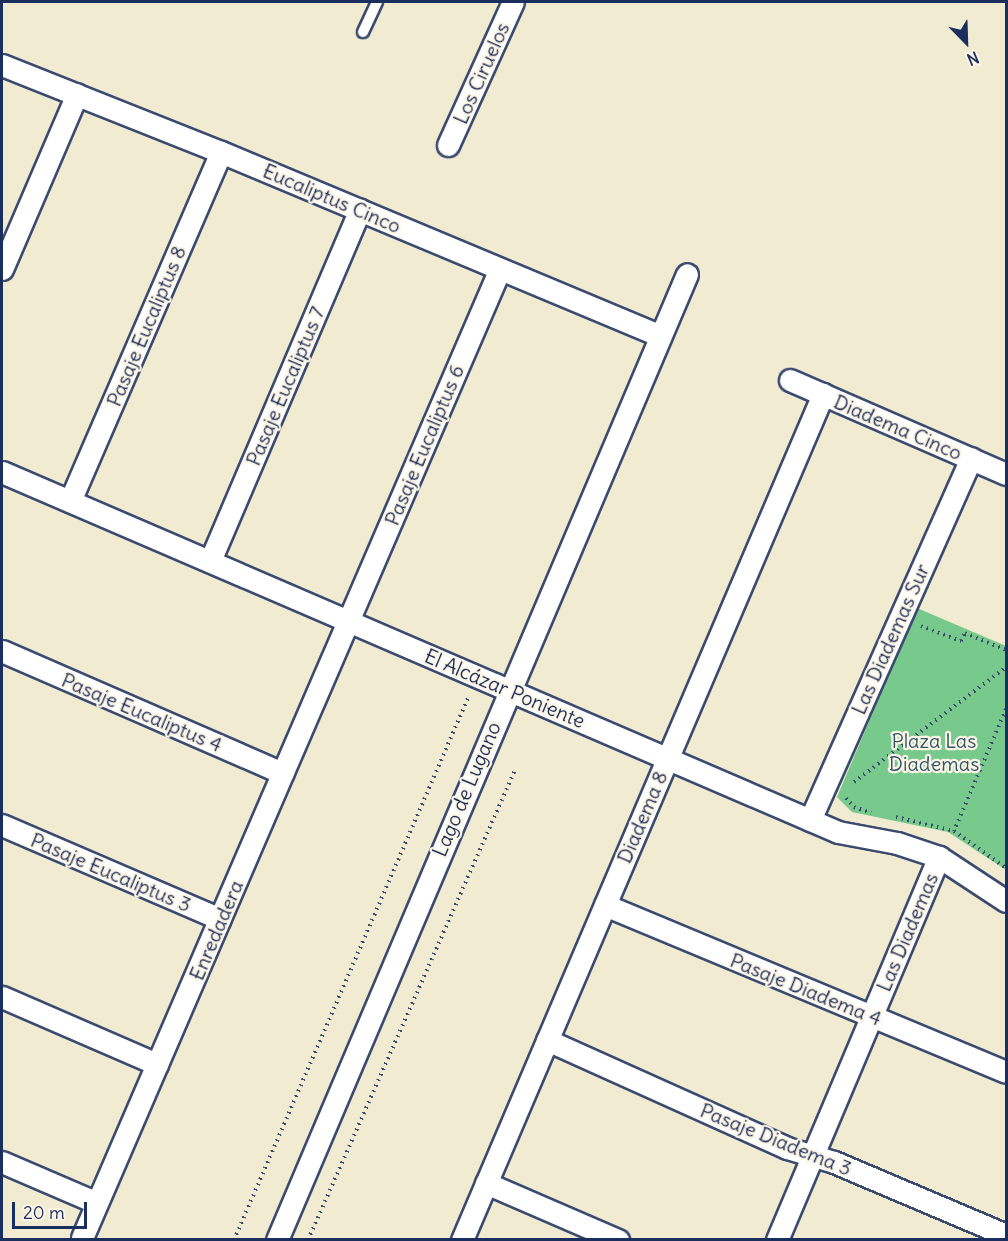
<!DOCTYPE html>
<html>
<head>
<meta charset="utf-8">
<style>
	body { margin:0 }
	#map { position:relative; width:1008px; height:1241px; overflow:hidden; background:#f1ebd1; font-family:Delius,sans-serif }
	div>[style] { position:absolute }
	.green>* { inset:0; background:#78ca8c }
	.path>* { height:4px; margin-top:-2px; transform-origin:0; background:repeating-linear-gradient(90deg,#3b4b6f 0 1.5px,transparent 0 6px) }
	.roads { filter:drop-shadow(2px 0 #3b4b6f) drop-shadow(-2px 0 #3b4b6f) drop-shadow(0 2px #3b4b6f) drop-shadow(0 -2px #3b4b6f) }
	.lane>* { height:10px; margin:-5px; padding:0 5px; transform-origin:5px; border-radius:5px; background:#fff }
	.street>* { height:21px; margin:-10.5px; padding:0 10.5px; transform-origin:10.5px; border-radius:10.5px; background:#fff }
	span { translate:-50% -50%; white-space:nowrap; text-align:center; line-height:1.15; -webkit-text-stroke:4.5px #fcf5e5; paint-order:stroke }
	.street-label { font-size:20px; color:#1b2f5e }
	.park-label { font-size:20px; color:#32566a }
	.frame { position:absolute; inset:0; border:3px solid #1b2f5e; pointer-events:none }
	.north { position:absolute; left:936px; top:12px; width:60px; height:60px; -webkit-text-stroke:4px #fcf5e5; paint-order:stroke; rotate:157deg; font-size:16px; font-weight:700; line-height:24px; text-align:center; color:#1b2f5e }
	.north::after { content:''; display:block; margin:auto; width:21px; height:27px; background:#1b2f5e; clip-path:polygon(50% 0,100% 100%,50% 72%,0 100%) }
	.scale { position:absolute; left:12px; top:1202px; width:75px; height:27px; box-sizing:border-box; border:3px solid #1b2f5e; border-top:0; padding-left:8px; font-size:18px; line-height:21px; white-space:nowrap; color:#1b2f5e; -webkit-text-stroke:4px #fcf5e5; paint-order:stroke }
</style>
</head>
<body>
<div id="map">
	<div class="green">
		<i style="clip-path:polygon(917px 608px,1006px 646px,1006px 870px,948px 832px,852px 812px,837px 797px)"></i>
	</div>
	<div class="path">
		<i style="left:921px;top:626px;width:43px;rotate:20.6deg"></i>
		<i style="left:961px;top:641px;width:9px;rotate:-63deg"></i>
		<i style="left:965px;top:633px;width:44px;rotate:22.5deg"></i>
		<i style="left:1006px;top:709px;width:133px;rotate:113.1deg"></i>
		<i style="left:954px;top:831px;width:64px;rotate:35.4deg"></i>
		<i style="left:854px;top:782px;width:191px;rotate:-37.1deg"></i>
		<i style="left:846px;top:798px;width:12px;rotate:48deg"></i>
		<i style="left:854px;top:807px;width:18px;rotate:19deg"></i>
		<i style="left:896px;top:817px;width:60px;rotate:13.6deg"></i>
		<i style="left:234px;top:1240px;width:590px;rotate:-66.65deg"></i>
		<i style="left:308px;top:1240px;width:514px;rotate:-66.23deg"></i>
	</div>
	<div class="roads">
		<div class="lane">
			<i style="left:363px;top:32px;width:33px;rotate:-65deg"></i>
		</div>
		<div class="street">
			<i style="left:2px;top:65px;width:236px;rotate:21.7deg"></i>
			<i style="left:221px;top:152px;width:476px;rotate:22.7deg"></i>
			<i style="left:448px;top:145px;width:157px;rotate:-65.6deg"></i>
			<i style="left:2px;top:269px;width:190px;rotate:-66.8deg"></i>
			<i style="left:790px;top:380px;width:236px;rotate:23.5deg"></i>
			<i style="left:2px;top:472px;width:910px;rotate:23.3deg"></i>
			<i style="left:838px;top:832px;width:60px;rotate:10.6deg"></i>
			<i style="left:897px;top:843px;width:44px;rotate:18.4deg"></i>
			<i style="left:939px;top:857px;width:80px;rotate:33.3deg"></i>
			<i style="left:70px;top:501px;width:380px;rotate:-66.6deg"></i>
			<i style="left:210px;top:561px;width:382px;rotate:-66.9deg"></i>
			<i style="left:2px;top:651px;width:306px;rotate:23.5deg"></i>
			<i style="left:810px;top:820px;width:396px;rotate:-66deg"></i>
			<i style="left:2px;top:825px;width:237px;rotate:23.3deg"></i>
			<i style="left:605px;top:905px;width:434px;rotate:22.6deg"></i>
			<i style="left:2px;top:997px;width:169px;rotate:23.4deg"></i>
			<i style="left:547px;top:1040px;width:263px;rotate:24.2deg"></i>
			<i style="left:787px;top:1148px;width:49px;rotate:16.6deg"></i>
			<i style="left:834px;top:1162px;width:187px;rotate:23deg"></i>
			<i style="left:2px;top:1162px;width:103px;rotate:23.3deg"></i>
			<i style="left:486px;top:1183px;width:144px;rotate:23.4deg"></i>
			<i style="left:82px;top:1238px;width:1055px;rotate:-66.67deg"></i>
			<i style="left:277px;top:1240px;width:1049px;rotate:-67deg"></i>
			<i style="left:462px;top:1240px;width:920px;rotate:-66.89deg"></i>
			<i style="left:777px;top:1240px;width:416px;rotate:-67.1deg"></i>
		</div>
	</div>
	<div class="street-label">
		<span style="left:481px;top:73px;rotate:-66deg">Los Ciruelos</span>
		<span style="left:332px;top:198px;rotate:23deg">Eucaliptus Cinco</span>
		<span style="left:146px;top:326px;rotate:-67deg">Pasaje Eucaliptus 8</span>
		<span style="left:285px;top:386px;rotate:-67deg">Pasaje Eucaliptus 7</span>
		<span style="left:898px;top:427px;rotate:23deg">Diadema Cinco</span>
		<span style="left:424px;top:445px;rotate:-67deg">Pasaje Eucaliptus 6</span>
		<span style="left:890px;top:639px;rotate:-66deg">Las Diademas Sur</span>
		<span style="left:505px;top:688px;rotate:23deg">El Alcázar Poniente</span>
		<span style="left:142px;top:712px;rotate:23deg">Pasaje Eucaliptus 4</span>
		<span style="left:466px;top:789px;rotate:-67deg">Lago de Lugano</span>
		<span style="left:642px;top:817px;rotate:-67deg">Diadema 8</span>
		<span style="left:111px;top:872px;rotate:23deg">Pasaje Eucaliptus 3</span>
		<span style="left:216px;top:930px;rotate:-67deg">Enredadera</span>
		<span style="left:907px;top:932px;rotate:-67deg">Las Diademas</span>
		<span style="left:806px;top:989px;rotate:22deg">Pasaje Diadema 4</span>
		<span style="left:776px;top:1139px;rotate:22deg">Pasaje Diadema 3</span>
	</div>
	<div class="park-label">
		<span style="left:934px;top:752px">Plaza Las<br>Diademas</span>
	</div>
	<div class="frame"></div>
	<div class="north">N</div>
	<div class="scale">20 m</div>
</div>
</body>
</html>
